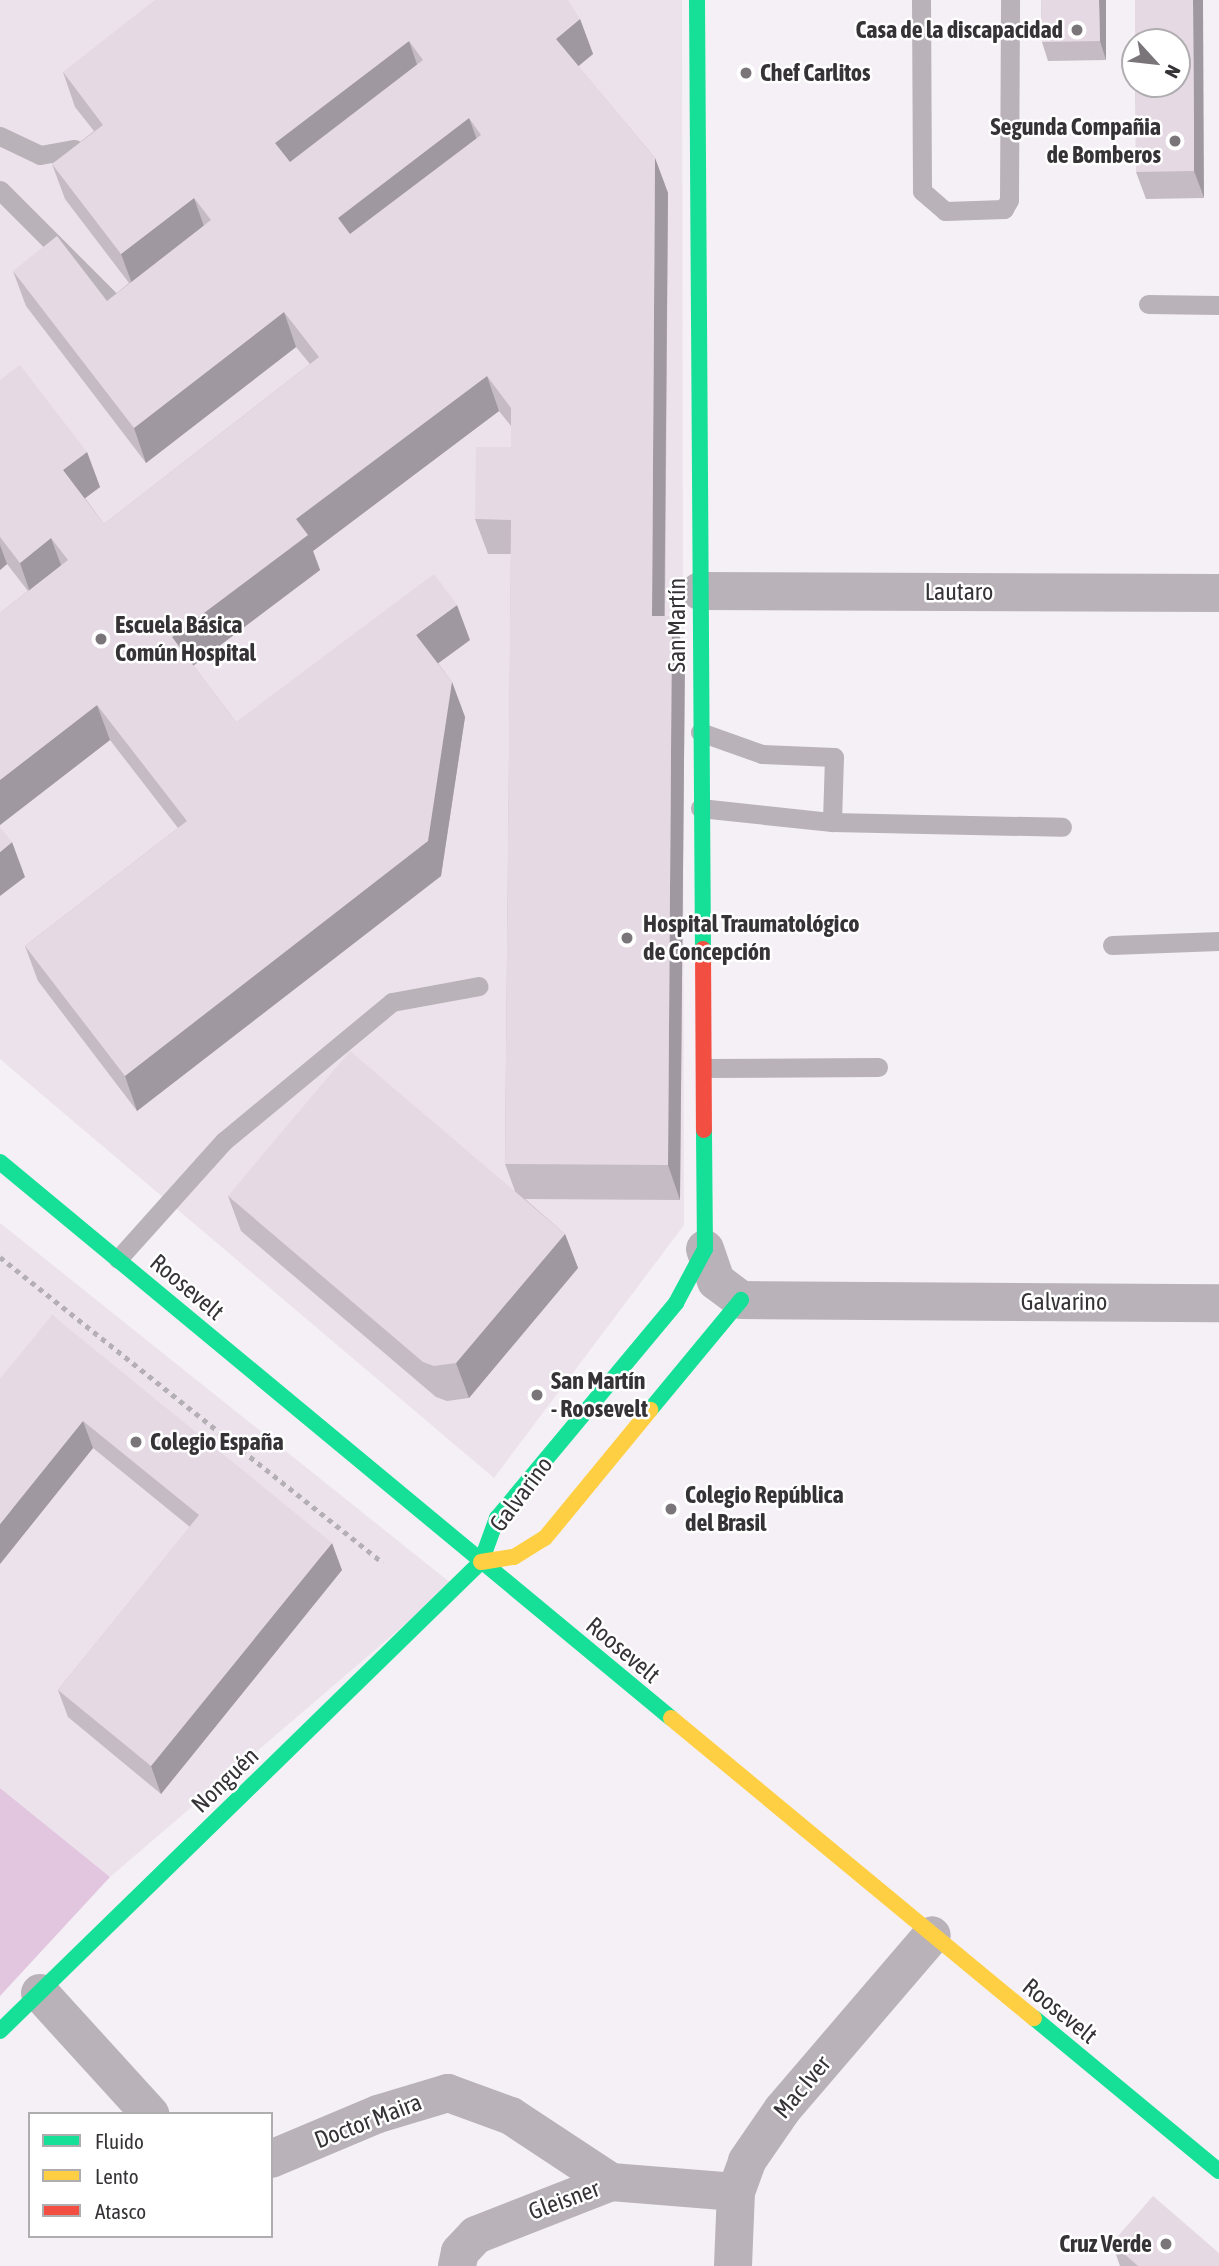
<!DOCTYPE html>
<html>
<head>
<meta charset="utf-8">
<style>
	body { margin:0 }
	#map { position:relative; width:1219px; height:2266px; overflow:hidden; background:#f5f0f5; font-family:"Asap Condensed",sans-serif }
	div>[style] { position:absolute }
	.built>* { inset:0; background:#ece2eb }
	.forest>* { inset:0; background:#e2c5df }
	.path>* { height:4.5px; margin-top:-2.25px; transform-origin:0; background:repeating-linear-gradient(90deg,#b4afb4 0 5px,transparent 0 10px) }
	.lane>* { height:19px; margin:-9.5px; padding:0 9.5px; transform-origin:9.5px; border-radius:9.5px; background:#b9b2b9 }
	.street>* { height:38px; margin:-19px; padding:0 19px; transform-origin:19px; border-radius:19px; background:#b9b2b9 }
	.fast>* { height:16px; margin:-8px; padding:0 8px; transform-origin:8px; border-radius:8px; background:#16e098 }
	.slow>* { height:16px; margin:-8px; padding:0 8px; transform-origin:8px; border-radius:8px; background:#ffcf43 }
	.jam>* { height:16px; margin:-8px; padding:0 8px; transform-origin:8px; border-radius:8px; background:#f24e42 }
	.wall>* { inset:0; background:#c5bbc4 }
	.shaded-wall>* { inset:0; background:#a098a0 }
	.building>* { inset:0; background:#e5d9e4 }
	.dots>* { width:19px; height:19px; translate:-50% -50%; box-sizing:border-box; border:4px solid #fff; border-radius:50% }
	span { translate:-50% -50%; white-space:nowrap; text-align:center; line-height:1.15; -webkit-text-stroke:5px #fff; paint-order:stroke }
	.poi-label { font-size:24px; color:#363336; font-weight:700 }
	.right { translate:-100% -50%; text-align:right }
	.left { translate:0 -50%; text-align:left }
	.street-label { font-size:24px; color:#363336 }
	.legend { position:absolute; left:28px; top:2112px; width:245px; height:126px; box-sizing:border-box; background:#fff; border:2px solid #afadaf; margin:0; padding:9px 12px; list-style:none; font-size:21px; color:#363336 }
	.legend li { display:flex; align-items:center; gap:14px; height:35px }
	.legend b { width:35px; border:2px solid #afadaf }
	.north { position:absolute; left:1121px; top:28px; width:70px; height:70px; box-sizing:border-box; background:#fff; border:2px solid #afadaf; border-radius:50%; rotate:117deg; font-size:19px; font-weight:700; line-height:28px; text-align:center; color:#363336 }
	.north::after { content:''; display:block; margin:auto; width:24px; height:32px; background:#797579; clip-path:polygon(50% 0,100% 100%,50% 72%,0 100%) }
</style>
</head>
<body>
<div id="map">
	<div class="built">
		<i style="clip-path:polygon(0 0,682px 0,684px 1225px,494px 1478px,0 1059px)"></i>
		<i style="clip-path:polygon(0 1223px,452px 1584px,110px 1877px,0 1788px)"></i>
	</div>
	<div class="forest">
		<i style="clip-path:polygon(0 1788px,110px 1877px,0 1996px)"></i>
	</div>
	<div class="path">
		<i style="left:0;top:1257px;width:490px;rotate:38.6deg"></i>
	</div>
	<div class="lane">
		<i style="left:921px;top:0;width:191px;rotate:89.7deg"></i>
		<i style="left:922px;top:191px;width:30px;rotate:41deg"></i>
		<i style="left:945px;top:211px;width:59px;rotate:-1.9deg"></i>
		<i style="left:1004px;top:209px;width:10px;rotate:-61deg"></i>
		<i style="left:1009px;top:200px;width:200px;rotate:-89.7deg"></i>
		<i style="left:0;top:136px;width:44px;rotate:25.4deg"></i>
		<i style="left:40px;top:155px;width:35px;rotate:-10deg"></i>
		<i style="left:0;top:190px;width:165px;rotate:45deg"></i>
		<i style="left:1148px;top:304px;width:71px;rotate:0.8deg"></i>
		<i style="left:700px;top:732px;width:66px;rotate:19.5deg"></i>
		<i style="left:762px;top:754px;width:72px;rotate:2.4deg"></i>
		<i style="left:834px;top:757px;width:65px;rotate:91.8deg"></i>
		<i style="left:700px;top:808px;width:133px;rotate:6.1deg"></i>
		<i style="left:832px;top:822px;width:230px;rotate:1.2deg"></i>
		<i style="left:1112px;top:945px;width:107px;rotate:-2.1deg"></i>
		<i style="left:705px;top:1068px;width:173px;rotate:-0.3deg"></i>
		<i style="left:118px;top:1259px;width:159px;rotate:-48.1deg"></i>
		<i style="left:224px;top:1141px;width:218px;rotate:-39.6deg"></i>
		<i style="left:392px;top:1002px;width:88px;rotate:-10.4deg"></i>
	</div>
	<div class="street">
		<i style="left:700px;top:591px;width:519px;rotate:0.22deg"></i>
		<i style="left:705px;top:1249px;width:34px;rotate:71deg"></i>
		<i style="left:716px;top:1281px;width:31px;rotate:37deg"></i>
		<i style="left:741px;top:1300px;width:478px;rotate:0.4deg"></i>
		<i style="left:40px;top:1993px;width:164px;rotate:47.7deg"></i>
		<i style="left:271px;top:2159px;width:116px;rotate:-22.8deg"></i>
		<i style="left:378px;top:2114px;width:73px;rotate:-16.7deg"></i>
		<i style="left:448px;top:2093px;width:67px;rotate:20.1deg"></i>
		<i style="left:511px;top:2116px;width:120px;rotate:33.4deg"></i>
		<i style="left:457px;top:2266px;width:14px;rotate:-78deg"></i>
		<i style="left:460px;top:2252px;width:23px;rotate:-47deg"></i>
		<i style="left:476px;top:2235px;width:145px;rotate:-21.4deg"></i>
		<i style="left:611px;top:2182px;width:125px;rotate:4.6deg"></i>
		<i style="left:733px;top:2266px;width:74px;rotate:-87.7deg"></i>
		<i style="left:736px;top:2192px;width:33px;rotate:-70deg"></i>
		<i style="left:747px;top:2161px;width:62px;rotate:-55.5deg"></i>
		<i style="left:782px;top:2110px;width:230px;rotate:-49.4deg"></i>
	</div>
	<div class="fast">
		<i style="left:697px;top:0;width:949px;rotate:89.64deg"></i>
		<i style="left:0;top:1162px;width:871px;rotate:39.65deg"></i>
		<i style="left:650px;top:1410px;width:143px;rotate:-50.4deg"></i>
		<i style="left:481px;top:1562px;width:47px;rotate:-70deg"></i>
		<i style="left:497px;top:1518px;width:280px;rotate:-50.2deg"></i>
		<i style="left:676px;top:1303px;width:61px;rotate:-61.8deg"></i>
		<i style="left:705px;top:1249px;width:119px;rotate:-90.5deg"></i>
		<i style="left:1034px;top:2018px;width:240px;rotate:39.6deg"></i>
		<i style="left:0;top:2031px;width:672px;rotate:-44.28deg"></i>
	</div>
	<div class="slow">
		<i style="left:481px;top:1562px;width:33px;rotate:-9deg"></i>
		<i style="left:514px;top:1557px;width:36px;rotate:-32deg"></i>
		<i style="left:545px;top:1538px;width:166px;rotate:-50.6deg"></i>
		<i style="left:671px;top:1718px;width:471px;rotate:39.6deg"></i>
	</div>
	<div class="jam">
		<i style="left:703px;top:949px;width:181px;rotate:89.7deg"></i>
	</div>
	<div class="wall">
		<i style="clip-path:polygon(1041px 0,1106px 0,1106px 60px,1048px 61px,1042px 42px)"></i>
		<i style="clip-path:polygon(1135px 0,1204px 198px,1146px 199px,1136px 172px)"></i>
		<i style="clip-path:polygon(580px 19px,593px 54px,578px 66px,655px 158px,668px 193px,665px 616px,685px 651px,680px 1200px,525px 1199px,565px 1234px,578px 1268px,469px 1398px,447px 1401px,436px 1397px,241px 1231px,228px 1196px,515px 1191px,505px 1164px,511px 554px,488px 554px,475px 519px,511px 447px,511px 426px,499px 411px,313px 551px,320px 570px,193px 665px,236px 722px,470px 640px,438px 663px,452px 682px,465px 717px,441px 876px,137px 1111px,38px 981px,25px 946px,178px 828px,110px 740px,0 825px,0 613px,28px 591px,7px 564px,0 570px,0 380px,87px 452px,100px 487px,85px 498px,104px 524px,310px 364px,296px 347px,146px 463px,26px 306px,13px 271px,107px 301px,129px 283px,65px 199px,52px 164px,94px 131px,75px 107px,63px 72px)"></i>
		<i style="clip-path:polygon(52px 1315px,342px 1570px,161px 1794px,68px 1717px,58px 1690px,190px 1527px,93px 1448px,0 1564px)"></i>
		<i style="clip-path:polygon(1112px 2243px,1219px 2266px,1120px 2266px)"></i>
	</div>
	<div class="shaded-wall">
		<i style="clip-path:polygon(1099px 0,1106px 0,1106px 60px,1100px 41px)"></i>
		<i style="clip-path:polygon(1193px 0,1203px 0,1204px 198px,1194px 171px)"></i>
		<i style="clip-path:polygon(580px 19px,593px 54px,569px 74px,556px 39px)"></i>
		<i style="clip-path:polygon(409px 41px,421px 76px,288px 178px,275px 143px)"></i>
		<i style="clip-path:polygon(469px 118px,482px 153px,350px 253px,338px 218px)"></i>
		<i style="clip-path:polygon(655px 158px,668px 193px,664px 651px,652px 616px)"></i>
		<i style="clip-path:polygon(194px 198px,206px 232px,134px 289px,121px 254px)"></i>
		<i style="clip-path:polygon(284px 312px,296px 347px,146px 463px,134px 428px)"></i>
		<i style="clip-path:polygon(487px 376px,499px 411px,313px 551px,320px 570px,185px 672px,172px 637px,296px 519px)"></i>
		<i style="clip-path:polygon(87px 452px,100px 487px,76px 505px,63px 470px)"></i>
		<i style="clip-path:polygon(51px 538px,64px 573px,32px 598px,20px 563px)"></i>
		<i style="clip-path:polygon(0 545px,7px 564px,0 570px)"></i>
		<i style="clip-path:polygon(457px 605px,470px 640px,429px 670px,416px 635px)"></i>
		<i style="clip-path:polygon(672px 616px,685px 651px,680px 1200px,668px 1165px)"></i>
		<i style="clip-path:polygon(452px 682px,465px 717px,441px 876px,137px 1111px,125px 1076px)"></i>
		<i style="clip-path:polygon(97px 705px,110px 740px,0 825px,0 780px)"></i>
		<i style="clip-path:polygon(12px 842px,25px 877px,0 896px,0 852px)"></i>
		<i style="clip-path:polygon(565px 1234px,578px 1268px,469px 1398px,456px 1363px)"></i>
		<i style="clip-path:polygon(83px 1421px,93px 1448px,0 1564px,0 1524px)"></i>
		<i style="clip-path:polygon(332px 1543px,342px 1570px,161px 1794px,151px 1766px)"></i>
	</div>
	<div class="building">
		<i style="clip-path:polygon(evenodd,155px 0,568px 0,580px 19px,556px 39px,655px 158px,652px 616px,672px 616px,668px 1165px,505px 1164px,511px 520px,475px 519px,476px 447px,511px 447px,511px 408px,487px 376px,296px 519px,308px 535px,172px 637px,236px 722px,434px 574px,457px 605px,416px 635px,452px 682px,428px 841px,125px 1076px,25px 946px,187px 821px,97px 705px,0 780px,0 613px,68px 560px,51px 538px,20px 563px,0 537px,0 380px,20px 365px,87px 452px,63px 470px,104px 524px,319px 357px,284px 312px,134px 428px,13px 271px,57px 236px,107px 301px,211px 220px,194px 198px,121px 254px,52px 164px,103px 125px,63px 72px,155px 0,409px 41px,423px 60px,290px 162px,275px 143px,409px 41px,155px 0,469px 118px,481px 135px,350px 234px,338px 218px,469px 118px)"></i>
		<i style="clip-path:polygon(1041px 0,1099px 0,1100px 41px,1042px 42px)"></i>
		<i style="clip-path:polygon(1135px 0,1193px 0,1194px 171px,1136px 172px,1136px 84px,1177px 84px,1177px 42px,1135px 42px)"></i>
		<i style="clip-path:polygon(0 827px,12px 842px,0 852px)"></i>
		<i style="clip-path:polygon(350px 1051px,565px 1234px,456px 1363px,434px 1366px,423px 1362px,228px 1196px)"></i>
		<i style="clip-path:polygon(52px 1315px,332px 1543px,151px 1766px,58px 1690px,199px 1515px,83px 1421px,0 1524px,0 1379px)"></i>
		<i style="clip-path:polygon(1153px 2196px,1219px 2253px,1219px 2266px,1138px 2266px,1112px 2243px)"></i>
	</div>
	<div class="dots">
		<i style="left:1077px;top:30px;background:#797579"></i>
		<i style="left:746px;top:73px;background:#797579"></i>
		<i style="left:1175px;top:141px;background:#797579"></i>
		<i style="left:101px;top:639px;background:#797579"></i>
		<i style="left:627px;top:938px;background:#797579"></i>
		<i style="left:537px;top:1395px;background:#797579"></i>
		<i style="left:136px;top:1442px;background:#797579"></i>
		<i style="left:671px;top:1509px;background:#797579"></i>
		<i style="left:1166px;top:2244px;background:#797579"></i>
	</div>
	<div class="poi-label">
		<span class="right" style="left:1063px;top:30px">Casa de la discapacidad</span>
		<span class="left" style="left:760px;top:73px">Chef Carlitos</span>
		<span class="right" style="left:1161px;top:141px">Segunda Compañia<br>de Bomberos</span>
		<span class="left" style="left:115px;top:639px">Escuela Básica<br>Común Hospital</span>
		<span class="left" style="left:643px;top:938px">Hospital Traumatológico<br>de Concepción</span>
		<span class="left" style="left:551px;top:1395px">San Martín<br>- Roosevelt</span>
		<span class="left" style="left:150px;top:1442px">Colegio España</span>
		<span class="left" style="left:685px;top:1509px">Colegio República<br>del Brasil</span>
		<span class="right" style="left:1152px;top:2244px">Cruz Verde</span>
	</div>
	<div class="street-label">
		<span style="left:959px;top:592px">Lautaro</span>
		<span style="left:677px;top:625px;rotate:-90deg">San Martín</span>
		<span style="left:187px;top:1287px;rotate:40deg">Roosevelt</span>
		<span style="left:1064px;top:1302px">Galvarino</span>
		<span style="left:521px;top:1494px;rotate:-53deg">Galvarino</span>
		<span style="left:623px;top:1650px;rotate:40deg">Roosevelt</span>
		<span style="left:225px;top:1780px;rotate:-44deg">Nonguén</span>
		<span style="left:1060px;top:2011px;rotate:39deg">Roosevelt</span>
		<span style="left:802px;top:2087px;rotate:-50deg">Mac Iver</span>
		<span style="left:368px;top:2121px;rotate:-21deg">Doctor Maira</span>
		<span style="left:564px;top:2200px;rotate:-20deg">Gleisner</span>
	</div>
	<ul class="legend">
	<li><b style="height:9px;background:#16e098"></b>Fluido</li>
	<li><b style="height:9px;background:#ffcf43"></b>Lento</li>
	<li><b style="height:9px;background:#f24e42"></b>Atasco</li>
	</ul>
	<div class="north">N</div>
</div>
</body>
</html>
